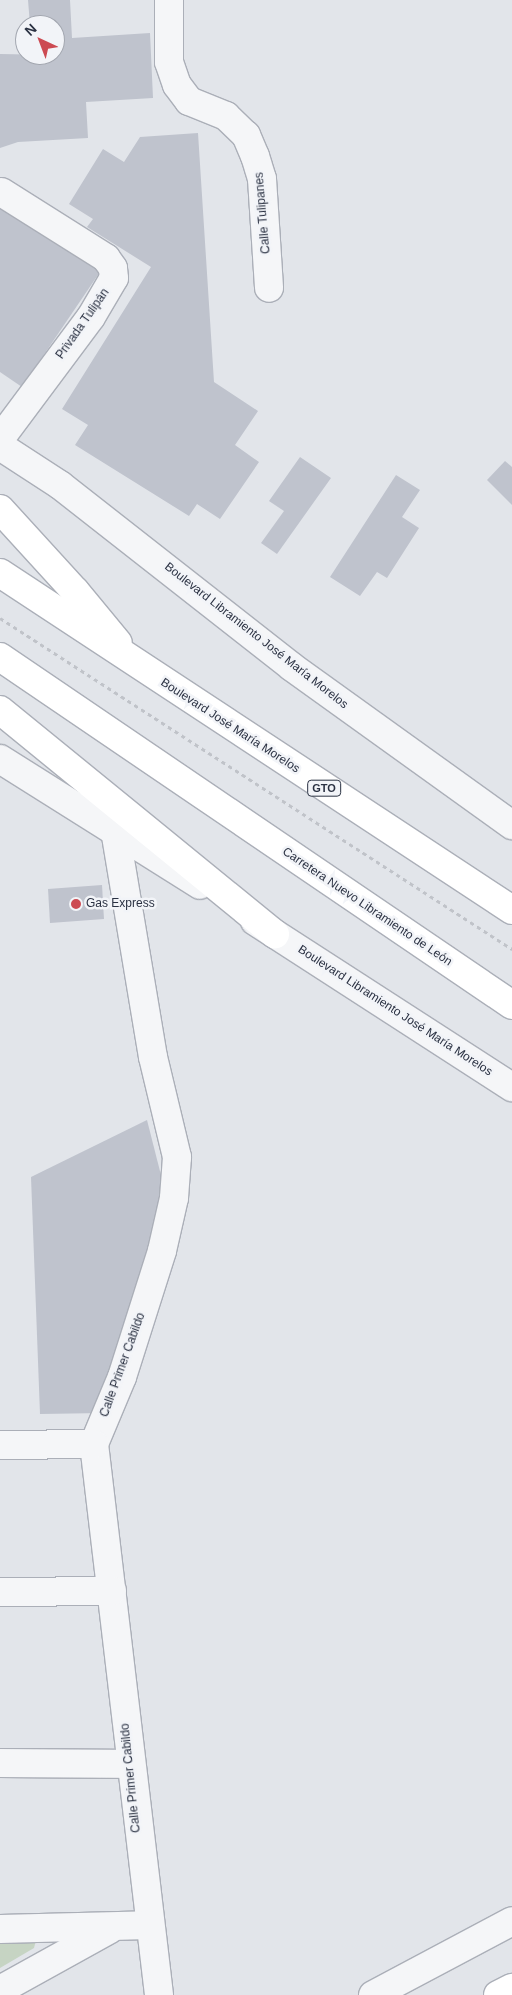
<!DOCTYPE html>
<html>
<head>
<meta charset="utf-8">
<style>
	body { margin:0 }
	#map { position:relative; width:512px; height:1995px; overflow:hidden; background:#e2e5ea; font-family:Helvetica,sans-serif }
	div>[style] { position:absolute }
	.green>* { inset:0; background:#c6d4c3 }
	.building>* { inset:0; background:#bfc3cd }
	.path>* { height:3px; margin-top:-1.5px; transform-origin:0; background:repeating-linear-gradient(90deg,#c0c3c9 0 4px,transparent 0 8px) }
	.roads { filter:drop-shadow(1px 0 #abafb8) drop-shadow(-1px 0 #abafb8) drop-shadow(0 1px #abafb8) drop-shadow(0 -1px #abafb8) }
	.minor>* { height:28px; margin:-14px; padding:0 14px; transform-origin:14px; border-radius:14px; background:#f5f6f8 }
	.major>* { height:28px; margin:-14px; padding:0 14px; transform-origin:14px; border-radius:14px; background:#fff }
	.dots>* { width:14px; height:14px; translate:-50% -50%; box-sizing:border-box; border:2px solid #f2f4f8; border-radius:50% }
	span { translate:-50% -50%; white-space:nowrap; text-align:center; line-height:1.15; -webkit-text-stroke:5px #f2f4f8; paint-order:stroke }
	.shield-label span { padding:1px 4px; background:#f2f4f8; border:1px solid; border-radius:4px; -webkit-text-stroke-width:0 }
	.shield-label { font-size:11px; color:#2a3142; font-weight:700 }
	.street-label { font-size:12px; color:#2a3142 }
	.poi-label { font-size:12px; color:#2a3142 }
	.left { translate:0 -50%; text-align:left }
	.north { position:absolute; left:15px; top:15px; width:50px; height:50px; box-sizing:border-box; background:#f2f4f8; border:1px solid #a2a6af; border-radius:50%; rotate:317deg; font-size:14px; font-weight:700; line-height:20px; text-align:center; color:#2a3142 }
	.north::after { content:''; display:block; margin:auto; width:18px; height:22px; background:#cc4a52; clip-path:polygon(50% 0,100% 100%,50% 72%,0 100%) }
</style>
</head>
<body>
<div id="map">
	<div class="green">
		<i style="clip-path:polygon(0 1931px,36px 1940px,34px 1948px,0 1968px)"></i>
	</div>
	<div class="building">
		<i style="clip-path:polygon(28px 0,70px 0,72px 38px,150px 33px,153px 98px,86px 102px,88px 138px,18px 142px,0 148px,0 54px,55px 55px,55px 25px,30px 25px)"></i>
		<i style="clip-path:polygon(198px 133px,214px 382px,258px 411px,235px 445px,259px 462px,220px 519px,197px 504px,189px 516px,75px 445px,88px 425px,62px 409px,151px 267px,87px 227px,93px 219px,69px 204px,103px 149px,124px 162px,140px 137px)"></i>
		<i style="clip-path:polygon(0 196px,104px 266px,22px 387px,0 372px)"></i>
		<i style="clip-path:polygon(300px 457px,331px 478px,277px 554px,261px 543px,284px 511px,269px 501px)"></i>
		<i style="clip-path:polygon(505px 461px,512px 467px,512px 505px,487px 480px)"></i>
		<i style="clip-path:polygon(396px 475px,420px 490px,402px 517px,419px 528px,387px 578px,377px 572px,360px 596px,330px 577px)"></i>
		<i style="clip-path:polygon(102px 885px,104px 919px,50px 923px,48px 889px)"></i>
		<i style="clip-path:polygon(147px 1120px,164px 1187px,104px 1413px,40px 1414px,31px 1177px)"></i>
	</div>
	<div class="path">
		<i style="left:0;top:618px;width:610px;rotate:32.88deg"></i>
	</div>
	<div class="roads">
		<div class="minor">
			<i style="left:169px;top:0;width:62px;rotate:90deg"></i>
			<i style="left:169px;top:62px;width:24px;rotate:71deg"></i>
			<i style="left:177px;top:85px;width:20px;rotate:53deg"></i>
			<i style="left:189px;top:101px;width:40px;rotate:22deg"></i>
			<i style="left:226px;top:116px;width:28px;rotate:44deg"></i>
			<i style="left:246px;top:135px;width:23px;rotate:67deg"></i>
			<i style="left:255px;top:156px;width:24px;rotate:73deg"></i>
			<i style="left:262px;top:179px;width:109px;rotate:86.3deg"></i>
			<i style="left:0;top:439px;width:152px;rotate:-53.3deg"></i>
			<i style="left:91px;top:317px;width:45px;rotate:-59.5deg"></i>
			<i style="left:114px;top:278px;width:10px;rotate:-96deg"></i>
			<i style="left:113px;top:268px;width:12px;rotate:-125deg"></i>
			<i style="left:106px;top:258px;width:124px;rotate:-147.8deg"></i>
			<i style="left:0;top:446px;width:72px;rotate:33deg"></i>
			<i style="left:60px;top:485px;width:295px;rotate:38.1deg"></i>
			<i style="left:292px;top:667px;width:271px;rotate:35.7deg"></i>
			<i style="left:0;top:759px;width:236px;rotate:32.2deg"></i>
			<i style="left:115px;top:830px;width:230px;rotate:80.5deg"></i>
			<i style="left:153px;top:1057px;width:103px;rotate:76.5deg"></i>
			<i style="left:177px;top:1157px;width:41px;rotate:94.2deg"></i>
			<i style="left:174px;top:1198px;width:54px;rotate:102.8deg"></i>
			<i style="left:162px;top:1251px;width:132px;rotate:107.6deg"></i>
			<i style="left:122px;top:1377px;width:73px;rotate:112.7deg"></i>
			<i style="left:94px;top:1444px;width:555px;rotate:83.27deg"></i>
			<i style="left:255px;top:921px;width:306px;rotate:32.9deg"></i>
			<i style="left:0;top:1445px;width:94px;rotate:-0.6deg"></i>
			<i style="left:0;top:1592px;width:112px;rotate:-0.5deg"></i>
			<i style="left:0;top:1763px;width:129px;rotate:0.4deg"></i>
			<i style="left:0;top:1929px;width:148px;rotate:-1.5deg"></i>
			<i style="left:0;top:1990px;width:126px;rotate:-29deg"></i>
			<i style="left:373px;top:1995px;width:157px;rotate:-28deg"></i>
		</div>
		<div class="major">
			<i style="left:0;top:509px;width:111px;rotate:47.6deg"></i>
			<i style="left:75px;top:591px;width:67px;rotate:50.4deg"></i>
			<i style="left:0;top:573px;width:613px;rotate:33.35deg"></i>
			<i style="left:0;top:657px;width:619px;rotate:34.2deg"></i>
			<i style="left:0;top:710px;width:355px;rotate:39.2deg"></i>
			<i style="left:498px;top:1995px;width:16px;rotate:-27deg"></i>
		</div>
	</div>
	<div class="dots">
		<i style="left:76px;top:904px;background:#cc4a52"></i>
	</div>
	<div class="shield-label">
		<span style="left:324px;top:788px">GTO</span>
	</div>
	<div class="street-label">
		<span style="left:263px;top:213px;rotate:-95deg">Calle Tulipanes</span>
		<span style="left:83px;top:324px;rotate:-55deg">Privada Tulipán</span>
		<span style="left:256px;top:636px;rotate:38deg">Boulevard Libramiento José María Morelos</span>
		<span style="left:230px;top:726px;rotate:33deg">Boulevard José María Morelos</span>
		<span style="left:367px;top:907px;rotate:34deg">Carretera Nuevo Libramiento de León</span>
		<span style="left:395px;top:1011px;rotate:33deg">Boulevard Libramiento José María Morelos</span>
		<span style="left:123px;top:1365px;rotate:-70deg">Calle Primer Cabildo</span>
		<span style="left:131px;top:1778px;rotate:-96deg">Calle Primer Cabildo</span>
	</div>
	<div class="poi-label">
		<span class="left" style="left:86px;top:904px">Gas Express</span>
	</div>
	<div class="north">N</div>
</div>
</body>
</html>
